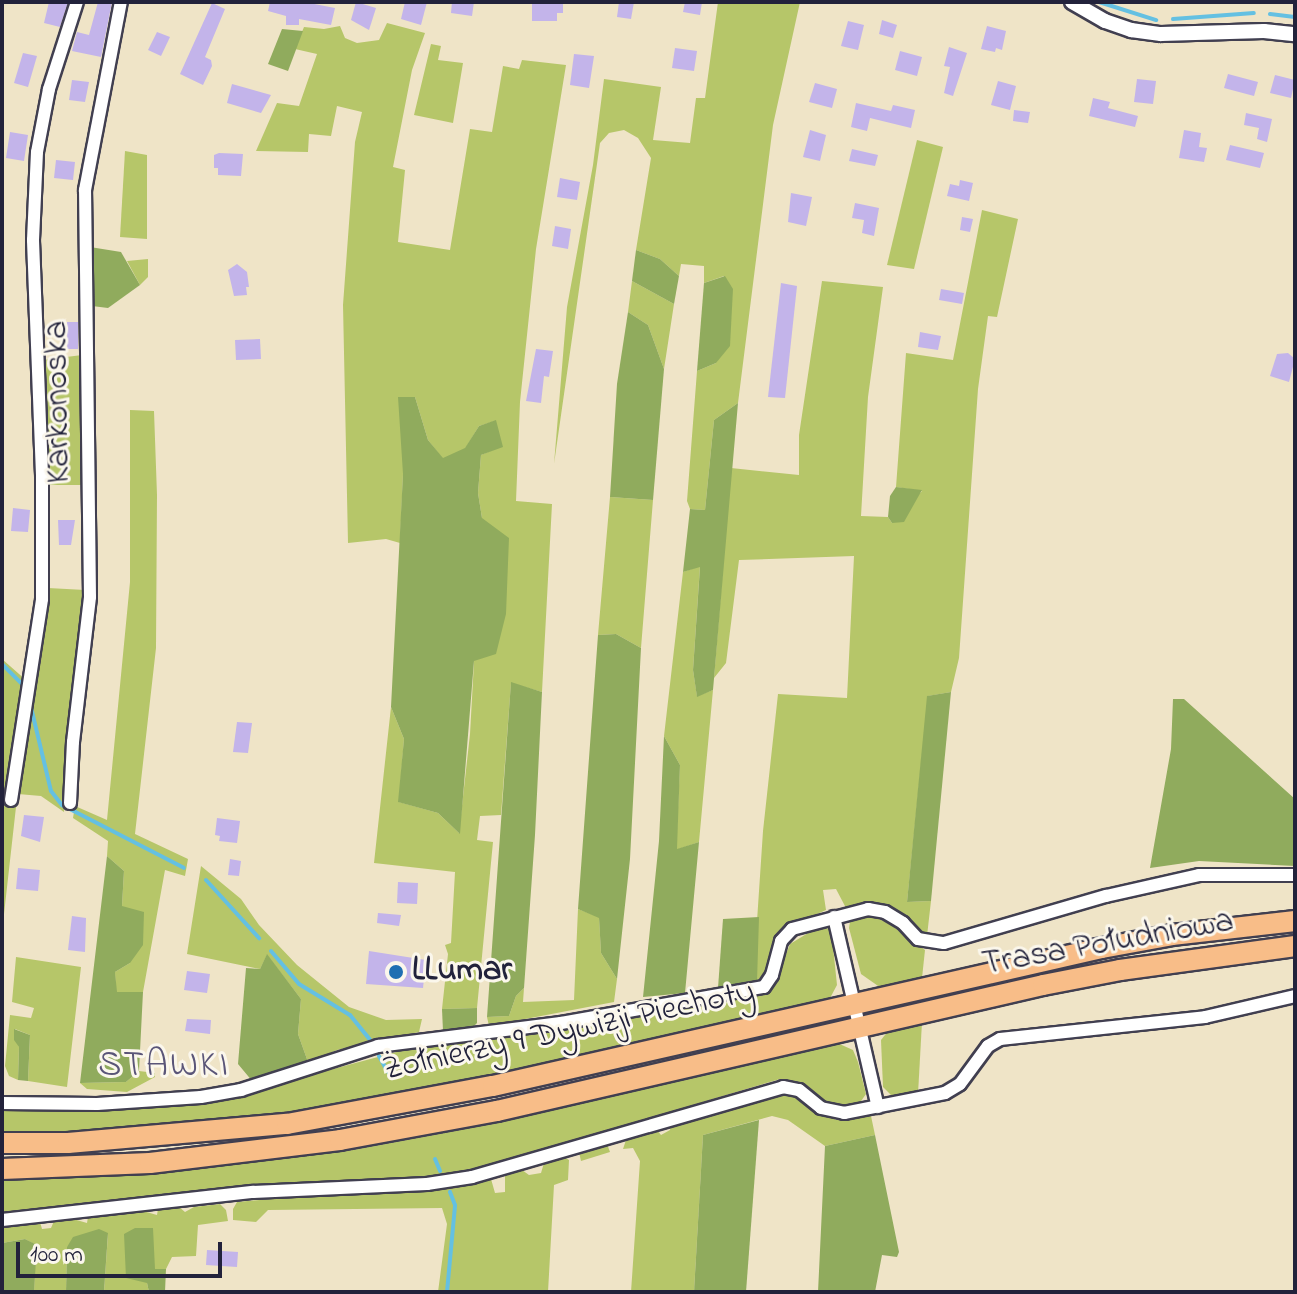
<!DOCTYPE html>
<html>
<head>
<meta charset="utf-8">
<style>
	body { margin:0 }
	#map { position:relative; width:1297px; height:1294px; overflow:hidden; background:#efe4c7; font-family:"Indie Flower",sans-serif }
	div>[style] { position:absolute }
	.green>* { inset:0; background:#b6c669 }
	.forest>* { inset:0; background:#90ab5d }
	.stream>* { height:4px; margin:-2px; padding:0 2px; transform-origin:2px; border-radius:2px; background:#64c0e2 }
	.building>* { inset:0; background:#c3b4ea }
	.roads { filter:drop-shadow(2px 0 #413f50) drop-shadow(-2px 0 #413f50) drop-shadow(0 2px #413f50) drop-shadow(0 -2px #413f50) }
	.minor>* { height:12px; margin:-6px; padding:0 6px; transform-origin:6px; border-radius:6px; background:#fff }
	.tertiary>* { height:14px; margin:-7px; padding:0 7px; transform-origin:7px; border-radius:7px; background:#fff }
	.trunk>* { height:20px; margin:-10px; padding:0 10px; transform-origin:10px; border-radius:10px; background:#f8bd88 }
	.dots>* { width:22px; height:22px; translate:-50% -50%; box-sizing:border-box; border:4px solid #fbf7ec; border-radius:50% }
	span { translate:-50% -50%; white-space:nowrap; text-align:center; line-height:1.15; -webkit-text-stroke:6px #fbf7ec; paint-order:stroke }
	.street-label { font-size:34px; color:#22223b }
	.poi-label { font-size:34px; color:#22223b; font-weight:700 }
	.left { translate:0 -50%; text-align:left }
	.neighbourhood-label { font-size:36px; color:#5a5578; letter-spacing:2px }
	.frame { position:absolute; inset:0; border:4px solid #22223b; pointer-events:none }
	.scale { position:absolute; left:16px; top:1242px; width:206px; height:36px; box-sizing:border-box; border:4px solid #22223b; border-top:0; padding-left:10px; font-size:24px; line-height:28px; white-space:nowrap; color:#22223b; -webkit-text-stroke:6px #fbf7ec; paint-order:stroke }
</style>
</head>
<body>
<div id="map">
	<div class="green">
		<i style="clip-path:polygon(718px 2px,800px 2px,773px 125px,738px 403px,714px 420px,705px 510px,690px 509px,687px 501px,697px 371px,716px 363px,724px 276px,704px 283px,704px 266px,681px 264px,679px 276px,660px 259px,636px 250px,651px 158px,638px 138px,624px 130px,609px 133px,600px 143px,554px 464px,567px 307px,593px 165px,604px 79px,661px 87px,653px 140px,690px 143px,696px 98px,705px 98px)"></i>
		<i style="clip-path:polygon(387px 23px,425px 33px,412px 70px,393px 167px,405px 170px,398px 242px,450px 250px,470px 129px,492px 132px,503px 66px,519px 69px,522px 60px,566px 65px,536px 249px,520px 402px,516px 501px,552px 504px,542px 692px,511px 683px,501px 815px,480px 816px,477px 840px,493px 842px,477px 1008px,442px 1009px,448px 954px,445px 945px,451px 943px,455px 872px,374px 863px,391px 707px,404px 739px,399px 802px,438px 813px,459px 833px,470px 734px,482px 518px,478px 493px,481px 455px,502px 446px,495px 421px,479px 426px,465px 449px,443px 459px,428px 440px,415px 397px,403px 474px,400px 543px,386px 539px,348px 543px,343px 305px,355px 142px,362px 112px,337px 106px,331px 136px,309px 134px,308px 152px,256px 151px,277px 103px,299px 106px,317px 54px,295px 49px,304px 27px,324px 29px,340px 26px,345px 38px,357px 43px,379px 40px)"></i>
		<i style="clip-path:polygon(431px 44px,441px 46px,438px 60px,463px 63px,453px 123px,414px 115px)"></i>
		<i style="clip-path:polygon(917px 140px,943px 147px,914px 269px,887px 265px)"></i>
		<i style="clip-path:polygon(125px 151px,147px 155px,147px 239px,120px 237px)"></i>
		<i style="clip-path:polygon(982px 210px,1018px 219px,997px 317px,988px 316px,978px 389px,959px 658px,951px 692px,928px 696px,907px 902px,931px 901px,927px 936px,898px 911px,882px 904px,846px 908px,836px 889px,823px 890px,826px 910px,784px 929px,766px 971px,757px 981px,755px 951px,763px 831px,778px 694px,847px 698px,854px 556px,739px 560px,726px 663px,714px 678px,731px 468px,799px 475px,799px 435px,822px 281px,883px 287px,868px 397px,861px 516px,888px 517px,892px 523px,922px 491px,896px 487px,906px 353px,953px 360px)"></i>
		<i style="clip-path:polygon(148px 259px,148px 277px,140px 285px,127px 261px)"></i>
		<i style="clip-path:polygon(632px 281px,674px 304px,664px 369px,648px 325px,628px 312px)"></i>
		<i style="clip-path:polygon(82px 355px,82px 485px,48px 485px,43px 360px)"></i>
		<i style="clip-path:polygon(130px 410px,154px 411px,157px 495px,156px 648px,135px 834px,188px 859px,185px 876px,165px 870px,143px 992px,116px 992px,115px 972px,130px 963px,122px 906px,124px 871px,107px 856px,108px 841px,73px 818px,75px 806px,107px 820px,130px 582px)"></i>
		<i style="clip-path:polygon(610px 497px,653px 500px,641px 648px,616px 634px,598px 635px)"></i>
		<i style="clip-path:polygon(700px 566px,693px 670px,697px 696px,713px 690px,699px 842px,676px 850px,680px 765px,664px 736px,683px 572px)"></i>
		<i style="clip-path:polygon(48px 588px,85px 590px,64px 812px,41px 796px,18px 794px)"></i>
		<i style="clip-path:polygon(2px 659px,27px 681px,6px 804px,16px 807px,2px 932px)"></i>
		<i style="clip-path:polygon(201px 866px,241px 899px,259px 925px,297px 965px,349px 1007px,386px 1020px,422px 1019px,419px 1032px,337px 1050px,308px 1062px,298px 1034px,301px 999px,267px 955px,260px 969px,187px 954px)"></i>
		<i style="clip-path:polygon(578px 909px,599px 917px,601px 953px,617px 979px,614px 1002px,489px 1026px,487px 1017px,509px 1016px,516px 996px,524px 988px,523px 1002px,574px 1000px)"></i>
		<i style="clip-path:polygon(865px 917px,875px 917px,890px 924px,925px 950px,922px 978px,881px 988px,861px 974px,849px 928px,850px 922px)"></i>
		<i style="clip-path:polygon(818px 927px,830px 929px,832px 937px,837px 985px,829px 1000px,527px 1068px,272px 1119px,2px 1136px,2px 1111px,156px 1107px,229px 1097px,415px 1047px,611px 1021px,765px 993px,775px 982px,790px 944px)"></i>
		<i style="clip-path:polygon(16px 957px,81px 967px,67px 1087px,28px 1081px,30px 1035px,15px 1029px,19px 1047px,18px 1080px,9px 1076px,5px 1066px,10px 1015px,31px 1018px,34px 1008px,12px 1002px)"></i>
		<i style="clip-path:polygon(922px 1022px,918px 1094px,894px 1098px,883px 1087px,881px 1040px,889px 1030px)"></i>
		<i style="clip-path:polygon(835px 1042px,853px 1050px,858px 1062px,866px 1094px,859px 1104px,843px 1107px,825px 1101px,804px 1083px,780px 1079px,455px 1176px,2px 1215px,2px 1179px,173px 1172px,347px 1151px,498px 1123px)"></i>
		<i style="clip-path:polygon(139px 1071px,155px 1073px,155px 1077px,127px 1092px,87px 1089px,80px 1083px,126px 1082px)"></i>
		<i style="clip-path:polygon(779px 1092px,802px 1096px,836px 1120px,871px 1116px,875px 1135px,825px 1146px,788px 1120px,772px 1116px,703px 1135px,694px 1292px,631px 1292px,640px 1161px,633px 1148px,623px 1149px,626px 1140px,657px 1130px,661px 1135px,670px 1130px,671px 1124px)"></i>
		<i style="clip-path:polygon(607px 1144px,610px 1152px,581px 1161px,579px 1152px)"></i>
		<i style="clip-path:polygon(564px 1157px,569px 1160px,568px 1180px,554px 1185px,548px 1292px,438px 1292px,447px 1224px,442px 1208px,268px 1210px,256px 1222px,233px 1220px,233px 1209px,237px 1202px,349px 1192px,357px 1195px,433px 1191px,491px 1179px,495px 1193px,505px 1192px,505px 1176px,522px 1170px,529px 1175px,541px 1173px,544px 1163px)"></i>
		<i style="clip-path:polygon(220px 1204px,226px 1210px,228px 1221px,198px 1225px,196px 1256px,172px 1257px,166px 1269px,155px 1269px,147px 1283px,149px 1292px,104px 1292px,108px 1234px,67px 1247px,66px 1292px,34px 1292px,36px 1245px,25px 1239px,2px 1243px,2px 1225px,40px 1222px,42px 1229px,51px 1228px,54px 1221px,73px 1219px,87px 1223px,88px 1217px,143px 1211px,157px 1215px,158px 1209px,179px 1207px,185px 1212px,194px 1207px)"></i>
	</div>
	<div class="forest">
		<i style="clip-path:polygon(282px 29px,303px 31px,288px 71px,268px 64px)"></i>
		<i style="clip-path:polygon(90px 247px,121px 252px,140px 285px,108px 308px,92px 306px)"></i>
		<i style="clip-path:polygon(636px 250px,660px 259px,679px 276px,674px 304px,632px 281px)"></i>
		<i style="clip-path:polygon(725px 276px,733px 289px,730px 346px,716px 363px,697px 371px,704px 283px)"></i>
		<i style="clip-path:polygon(628px 312px,648px 325px,664px 369px,653px 500px,610px 497px,617px 384px)"></i>
		<i style="clip-path:polygon(398px 397px,415px 397px,428px 440px,443px 458px,465px 448px,479px 426px,496px 420px,503px 447px,481px 455px,478px 493px,482px 518px,509px 538px,506px 614px,496px 654px,474px 661px,460px 834px,438px 813px,398px 802px,404px 739px,391px 707px,403px 474px)"></i>
		<i style="clip-path:polygon(738px 403px,713px 690px,697px 697px,693px 670px,700px 567px,683px 572px,690px 509px,705px 510px,714px 420px)"></i>
		<i style="clip-path:polygon(896px 487px,922px 490px,904px 522px,892px 523px,888px 517px,890px 496px)"></i>
		<i style="clip-path:polygon(616px 634px,641px 648px,630px 859px,617px 979px,601px 953px,599px 918px,578px 909px,598px 635px)"></i>
		<i style="clip-path:polygon(511px 682px,542px 692px,535px 835px,524px 988px,516px 996px,509px 1016px,487px 1017px)"></i>
		<i style="clip-path:polygon(951px 692px,931px 901px,907px 902px,927px 696px)"></i>
		<i style="clip-path:polygon(1173px 699px,1184px 699px,1295px 799px,1295px 866px,1199px 861px,1150px 868px,1171px 749px)"></i>
		<i style="clip-path:polygon(664px 736px,680px 765px,677px 849px,699px 842px,685px 993px,643px 997px,659px 841px)"></i>
		<i style="clip-path:polygon(107px 856px,124px 871px,122px 906px,144px 912px,143px 945px,130px 963px,115px 972px,117px 992px,143px 992px,139px 1071px,126px 1082px,80px 1083px)"></i>
		<i style="clip-path:polygon(759px 917px,757px 981px,718px 988px,723px 919px)"></i>
		<i style="clip-path:polygon(267px 954px,301px 999px,298px 1034px,308px 1062px,253px 1082px,238px 1064px,246px 968px,260px 969px)"></i>
		<i style="clip-path:polygon(477px 1008px,477px 1023px,471px 1029px,443px 1031px,442px 1009px)"></i>
		<i style="clip-path:polygon(14px 1029px,30px 1035px,28px 1081px,18px 1080px,19px 1047px,14px 1040px)"></i>
		<i style="clip-path:polygon(759px 1120px,746px 1292px,694px 1292px,703px 1135px)"></i>
		<i style="clip-path:polygon(875px 1135px,899px 1252px,897px 1257px,882px 1255px,875px 1292px,818px 1292px,825px 1146px)"></i>
		<i style="clip-path:polygon(135px 1228px,153px 1228px,155px 1269px,166px 1269px,165px 1292px,149px 1292px,147px 1283px,126px 1278px,124px 1234px)"></i>
		<i style="clip-path:polygon(99px 1229px,108px 1233px,104px 1292px,66px 1292px,67px 1247px,73px 1237px)"></i>
		<i style="clip-path:polygon(25px 1239px,37px 1245px,34px 1292px,2px 1292px,2px 1243px)"></i>
	</div>
	<div class="stream">
		<i style="left:1099px;top:2px;width:60px;rotate:17.5deg"></i>
		<i style="left:1270px;top:14px;width:25px;rotate:7deg"></i>
		<i style="left:1173px;top:19px;width:81px;rotate:-4.2deg"></i>
		<i style="left:2px;top:664px;width:33px;rotate:45deg"></i>
		<i style="left:30px;top:703px;width:90px;rotate:76.6deg"></i>
		<i style="left:51px;top:791px;width:18px;rotate:52deg"></i>
		<i style="left:62px;top:805px;width:137px;rotate:27.3deg"></i>
		<i style="left:206px;top:880px;width:79px;rotate:47.6deg"></i>
		<i style="left:271px;top:951px;width:43px;rotate:49.7deg"></i>
		<i style="left:299px;top:984px;width:60px;rotate:31.3deg"></i>
		<i style="left:350px;top:1015px;width:32px;rotate:51deg"></i>
		<i style="left:379px;top:1056px;width:18px;rotate:61deg"></i>
		<i style="left:435px;top:1159px;width:13px;rotate:67deg"></i>
		<i style="left:447px;top:1292px;width:87px;rotate:-84.7deg"></i>
		<i style="left:455px;top:1205px;width:14px;rotate:-111deg"></i>
	</div>
	<div class="building">
		<i style="clip-path:polygon(49px 2px,68px 2px,60px 27px,44px 23px)"></i>
		<i style="clip-path:polygon(98px 2px,112px 2px,101px 57px,72px 51px,77px 32px,89px 35px)"></i>
		<i style="clip-path:polygon(270px 2px,304px 2px,335px 8px,331px 25px,299px 19px,299px 25px,286px 25px,286px 16px,268px 11px)"></i>
		<i style="clip-path:polygon(356px 2px,376px 8px,369px 30px,351px 20px)"></i>
		<i style="clip-path:polygon(405px 2px,427px 2px,421px 25px,401px 19px)"></i>
		<i style="clip-path:polygon(452px 2px,474px 2px,472px 16px,451px 13px)"></i>
		<i style="clip-path:polygon(532px 2px,563px 2px,563px 13px,557px 13px,557px 21px,532px 21px)"></i>
		<i style="clip-path:polygon(619px 2px,634px 2px,631px 19px,617px 17px)"></i>
		<i style="clip-path:polygon(685px 2px,702px 2px,700px 15px,683px 12px)"></i>
		<i style="clip-path:polygon(212px 3px,225px 9px,205px 57px,211px 60px,212px 66px,203px 85px,180px 74px)"></i>
		<i style="clip-path:polygon(882px 20px,897px 25px,893px 38px,879px 34px)"></i>
		<i style="clip-path:polygon(848px 21px,864px 25px,858px 50px,841px 46px)"></i>
		<i style="clip-path:polygon(987px 26px,1006px 31px,1002px 50px,996px 48px,995px 52px,981px 49px)"></i>
		<i style="clip-path:polygon(157px 32px,170px 37px,161px 56px,148px 50px)"></i>
		<i style="clip-path:polygon(949px 47px,967px 53px,953px 96px,944px 93px,950px 67px,944px 66px)"></i>
		<i style="clip-path:polygon(675px 48px,697px 51px,694px 71px,672px 68px)"></i>
		<i style="clip-path:polygon(900px 51px,922px 57px,917px 76px,895px 70px)"></i>
		<i style="clip-path:polygon(23px 53px,37px 56px,28px 87px,14px 83px)"></i>
		<i style="clip-path:polygon(574px 54px,594px 56px,589px 88px,570px 85px)"></i>
		<i style="clip-path:polygon(1228px 74px,1258px 82px,1254px 96px,1224px 88px)"></i>
		<i style="clip-path:polygon(1275px 75px,1295px 80px,1291px 98px,1270px 93px)"></i>
		<i style="clip-path:polygon(1137px 79px,1156px 81px,1153px 104px,1134px 102px)"></i>
		<i style="clip-path:polygon(72px 80px,89px 82px,85px 102px,69px 100px)"></i>
		<i style="clip-path:polygon(998px 81px,1016px 86px,1010px 110px,991px 105px)"></i>
		<i style="clip-path:polygon(815px 83px,837px 89px,832px 108px,809px 102px)"></i>
		<i style="clip-path:polygon(232px 84px,271px 95px,261px 113px,227px 103px)"></i>
		<i style="clip-path:polygon(1093px 98px,1110px 102px,1108px 108px,1138px 116px,1135px 127px,1089px 116px)"></i>
		<i style="clip-path:polygon(856px 103px,891px 111px,893px 105px,915px 110px,911px 128px,870px 118px,867px 131px,851px 127px)"></i>
		<i style="clip-path:polygon(1014px 110px,1030px 112px,1028px 123px,1013px 121px)"></i>
		<i style="clip-path:polygon(1246px 113px,1272px 119px,1267px 142px,1257px 139px,1259px 128px,1244px 125px)"></i>
		<i style="clip-path:polygon(810px 130px,826px 135px,820px 161px,803px 157px)"></i>
		<i style="clip-path:polygon(1184px 130px,1201px 133px,1199px 147px,1207px 148px,1204px 162px,1179px 158px)"></i>
		<i style="clip-path:polygon(10px 132px,28px 135px,24px 161px,6px 158px)"></i>
		<i style="clip-path:polygon(1230px 145px,1264px 153px,1260px 168px,1226px 160px)"></i>
		<i style="clip-path:polygon(852px 149px,878px 155px,875px 166px,849px 161px)"></i>
		<i style="clip-path:polygon(219px 153px,243px 154px,241px 176px,218px 175px,218px 168px,214px 168px,214px 155px)"></i>
		<i style="clip-path:polygon(56px 160px,75px 162px,73px 180px,54px 178px)"></i>
		<i style="clip-path:polygon(560px 178px,580px 182px,577px 200px,557px 197px)"></i>
		<i style="clip-path:polygon(960px 180px,973px 183px,969px 201px,947px 196px,950px 184px,959px 186px)"></i>
		<i style="clip-path:polygon(791px 193px,812px 197px,806px 226px,788px 222px)"></i>
		<i style="clip-path:polygon(855px 203px,879px 208px,874px 236px,862px 233px,864px 220px,852px 218px)"></i>
		<i style="clip-path:polygon(962px 217px,973px 219px,970px 232px,960px 230px)"></i>
		<i style="clip-path:polygon(555px 226px,571px 229px,568px 249px,552px 246px)"></i>
		<i style="clip-path:polygon(237px 264px,247px 272px,249px 287px,246px 287px,247px 295px,234px 296px,228px 270px)"></i>
		<i style="clip-path:polygon(781px 283px,797px 286px,785px 398px,768px 397px)"></i>
		<i style="clip-path:polygon(941px 289px,964px 293px,962px 304px,939px 300px)"></i>
		<i style="clip-path:polygon(67px 322px,78px 322px,78px 349px,67px 349px)"></i>
		<i style="clip-path:polygon(920px 332px,941px 336px,938px 350px,918px 347px)"></i>
		<i style="clip-path:polygon(260px 339px,261px 359px,236px 360px,235px 340px)"></i>
		<i style="clip-path:polygon(536px 349px,553px 351px,549px 377px,544px 376px,541px 403px,526px 401px)"></i>
		<i style="clip-path:polygon(1288px 353px,1295px 359px,1289px 382px,1270px 376px,1277px 354px)"></i>
		<i style="clip-path:polygon(13px 508px,30px 510px,28px 532px,11px 531px)"></i>
		<i style="clip-path:polygon(58px 520px,75px 520px,71px 545px,59px 545px)"></i>
		<i style="clip-path:polygon(237px 722px,252px 723px,248px 753px,233px 752px)"></i>
		<i style="clip-path:polygon(24px 815px,44px 817px,40px 842px,21px 836px)"></i>
		<i style="clip-path:polygon(217px 818px,240px 821px,237px 843px,219px 841px,220px 836px,215px 835px)"></i>
		<i style="clip-path:polygon(230px 859px,241px 861px,239px 876px,228px 875px)"></i>
		<i style="clip-path:polygon(18px 868px,40px 870px,38px 891px,16px 889px)"></i>
		<i style="clip-path:polygon(398px 882px,418px 883px,417px 904px,397px 903px)"></i>
		<i style="clip-path:polygon(378px 913px,401px 915px,399px 926px,377px 923px)"></i>
		<i style="clip-path:polygon(72px 916px,86px 918px,85px 952px,68px 950px)"></i>
		<i style="clip-path:polygon(369px 951px,426px 960px,423px 988px,366px 984px)"></i>
		<i style="clip-path:polygon(187px 971px,210px 974px,207px 993px,184px 990px)"></i>
		<i style="clip-path:polygon(187px 1019px,211px 1020px,210px 1034px,185px 1031px)"></i>
		<i style="clip-path:polygon(207px 1250px,238px 1252px,237px 1267px,206px 1265px)"></i>
	</div>
	<div class="roads">
		<div class="minor">
			<i style="left:11px;top:800px;width:203px;rotate:-81.2deg"></i>
			<i style="left:42px;top:599px;width:124px;rotate:-90deg"></i>
			<i style="left:42px;top:475px;width:235px;rotate:-92.2deg"></i>
			<i style="left:33px;top:240px;width:88px;rotate:-87.4deg"></i>
			<i style="left:37px;top:152px;width:64px;rotate:-79.2deg"></i>
			<i style="left:49px;top:89px;width:91px;rotate:-72.2deg"></i>
			<i style="left:70px;top:803px;width:61px;rotate:-87.2deg"></i>
			<i style="left:73px;top:742px;width:146px;rotate:-83.3deg"></i>
			<i style="left:90px;top:597px;width:407px;rotate:-90.7deg"></i>
			<i style="left:85px;top:190px;width:191px;rotate:-79.2deg"></i>
			<i style="left:834px;top:917px;width:195px;rotate:77deg"></i>
			<i style="left:2px;top:1103px;width:95px;rotate:0.6deg"></i>
			<i style="left:97px;top:1104px;width:104px;rotate:-3.9deg"></i>
			<i style="left:201px;top:1097px;width:41px;rotate:-9.9deg"></i>
			<i style="left:241px;top:1090px;width:144px;rotate:-17.8deg"></i>
			<i style="left:378px;top:1046px;width:184px;rotate:-7.2deg"></i>
			<i style="left:561px;top:1023px;width:206px;rotate:-10.1deg"></i>
			<i style="left:764px;top:987px;width:14px;rotate:-56deg"></i>
			<i style="left:772px;top:975px;width:35px;rotate:-75deg"></i>
			<i style="left:781px;top:941px;width:16px;rotate:-47deg"></i>
			<i style="left:792px;top:929px;width:79px;rotate:-14.7deg"></i>
			<i style="left:868px;top:909px;width:17px;rotate:10deg"></i>
			<i style="left:885px;top:912px;width:21px;rotate:31deg"></i>
			<i style="left:903px;top:923px;width:22px;rotate:47deg"></i>
			<i style="left:918px;top:939px;width:26px;rotate:9deg"></i>
			<i style="left:944px;top:943px;width:169px;rotate:-16.2deg"></i>
			<i style="left:1106px;top:896px;width:95px;rotate:-12.7deg"></i>
			<i style="left:1199px;top:875px;width:96px"></i>
			<i style="left:2px;top:1220px;width:253px;rotate:-6.4deg"></i>
			<i style="left:253px;top:1192px;width:174px;rotate:-2.6deg"></i>
			<i style="left:427px;top:1184px;width:46px;rotate:-8.8deg"></i>
			<i style="left:472px;top:1177px;width:324px;rotate:-16.1deg"></i>
			<i style="left:783px;top:1087px;width:16px;rotate:11deg"></i>
			<i style="left:799px;top:1090px;width:28px;rotate:39deg"></i>
			<i style="left:821px;top:1108px;width:24px;rotate:12deg"></i>
			<i style="left:844px;top:1113px;width:103px;rotate:-11.2deg"></i>
			<i style="left:945px;top:1093px;width:17px;rotate:-31deg"></i>
			<i style="left:960px;top:1084px;width:47px;rotate:-53.6deg"></i>
			<i style="left:988px;top:1046px;width:14px;rotate:-30deg"></i>
			<i style="left:1000px;top:1039px;width:206px;rotate:-6.1deg"></i>
			<i style="left:1205px;top:1017px;width:92px;rotate:-13.1deg"></i>
		</div>
		<div class="tertiary">
			<i style="left:1072px;top:2px;width:38px;rotate:30deg"></i>
			<i style="left:1105px;top:21px;width:28px;rotate:19deg"></i>
			<i style="left:1131px;top:30px;width:30px;rotate:8deg"></i>
			<i style="left:1161px;top:34px;width:103px;rotate:-1.7deg"></i>
			<i style="left:1264px;top:31px;width:31px;rotate:6deg"></i>
		</div>
		<div class="trunk">
			<i style="left:2px;top:1143px;width:66px"></i>
			<i style="left:68px;top:1143px;width:220px;rotate:-5deg"></i>
			<i style="left:287px;top:1124px;width:209px;rotate:-10.5deg"></i>
			<i style="left:493px;top:1086px;width:624px;rotate:-12.77deg"></i>
			<i style="left:1102px;top:948px;width:71px;rotate:-10.5deg"></i>
			<i style="left:1172px;top:935px;width:124px;rotate:-6.5deg"></i>
			<i style="left:2px;top:1169px;width:148px;rotate:-2.3deg"></i>
			<i style="left:150px;top:1163px;width:191px;rotate:-6.9deg"></i>
			<i style="left:340px;top:1140px;width:160px;rotate:-10.5deg"></i>
			<i style="left:497px;top:1111px;width:560px;rotate:-12.99deg"></i>
			<i style="left:1043px;top:985px;width:78px;rotate:-11deg"></i>
			<i style="left:1120px;top:970px;width:177px;rotate:-7.8deg"></i>
		</div>
	</div>
	<div class="dots">
		<i style="left:396px;top:972px;background:#1f6fb2"></i>
	</div>
	<div class="street-label">
		<span style="left:59px;top:402px;rotate:-91deg">Karkonoska</span>
		<span style="left:1108px;top:944px;rotate:-10deg">Trasa Południowa</span>
		<span style="left:569px;top:1032px;rotate:-12deg">Żołnierzy 9 Dywizji Piechoty</span>
	</div>
	<div class="poi-label">
		<span class="left" style="left:412px;top:972px">LLumar</span>
	</div>
	<div class="neighbourhood-label">
		<span style="left:164px;top:1067px">STAWKI</span>
	</div>
	<div class="frame"></div>
	<div class="scale">100 m</div>
</div>
</body>
</html>
